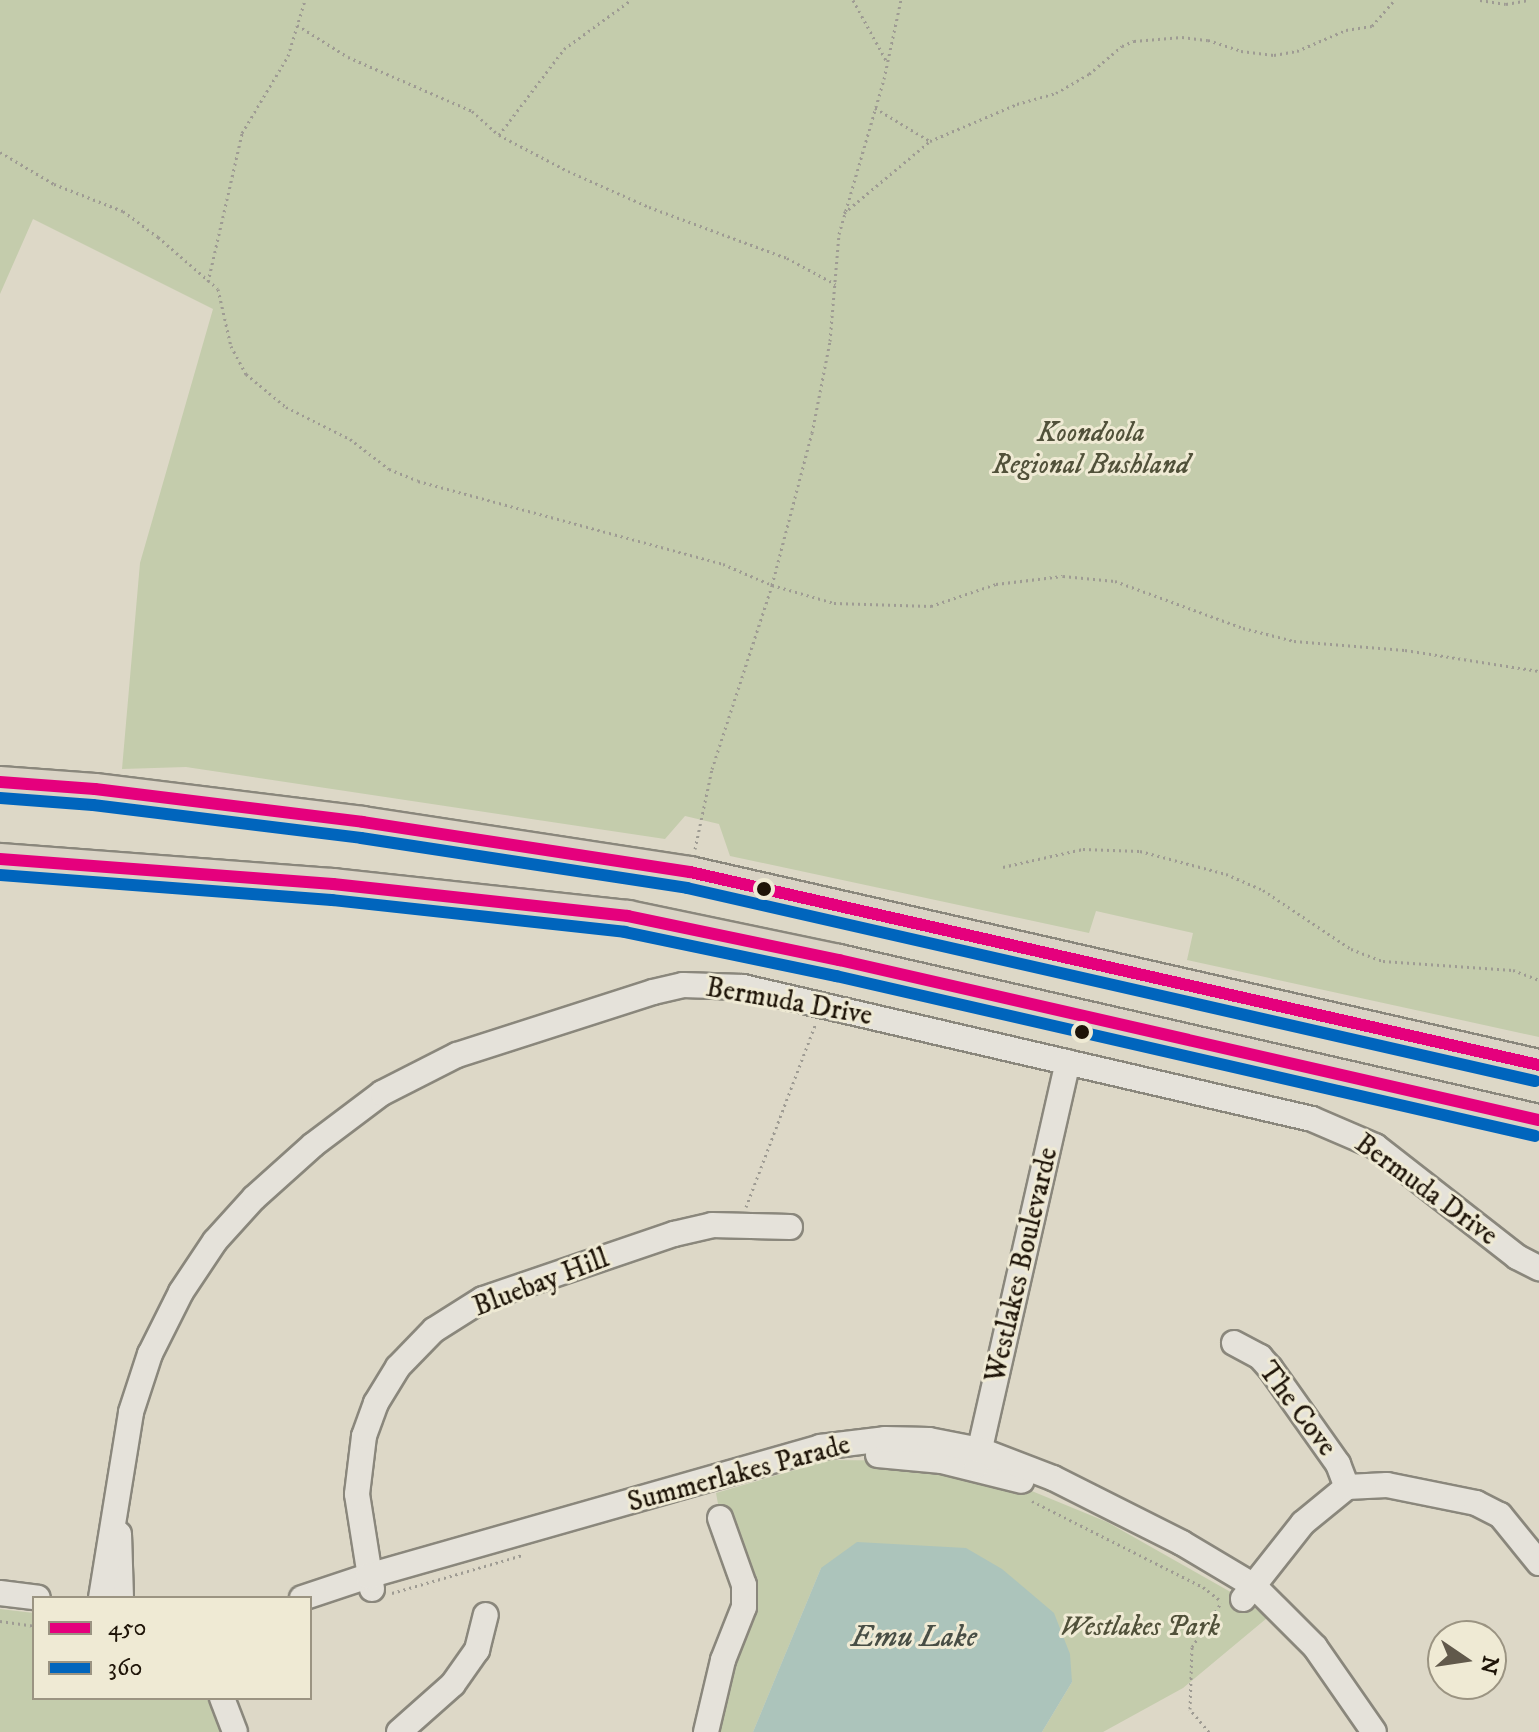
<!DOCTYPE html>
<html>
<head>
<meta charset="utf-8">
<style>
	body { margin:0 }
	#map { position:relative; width:1539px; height:1732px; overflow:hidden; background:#ddd8c7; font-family:"IM FELL DW Pica",serif }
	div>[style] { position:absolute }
	.green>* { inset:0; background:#c4ccac }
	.water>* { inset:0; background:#acc4bb }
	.path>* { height:3px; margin-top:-1.5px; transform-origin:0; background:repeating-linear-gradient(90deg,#9e9b93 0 2px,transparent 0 6px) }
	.roads { filter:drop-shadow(2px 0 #8a877c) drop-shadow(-2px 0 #8a877c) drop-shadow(0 2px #8a877c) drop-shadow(0 -2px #8a877c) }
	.minor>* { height:24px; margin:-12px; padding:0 12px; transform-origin:12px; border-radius:12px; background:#e5e2da }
	.major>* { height:30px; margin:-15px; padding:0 15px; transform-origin:15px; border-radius:15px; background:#d9d3c5 }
	.bus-1>* { height:12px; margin:-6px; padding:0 6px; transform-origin:6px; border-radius:6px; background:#e5007d }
	.bus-2>* { height:12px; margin:-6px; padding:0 6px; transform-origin:6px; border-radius:6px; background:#0065bd }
	.dots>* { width:22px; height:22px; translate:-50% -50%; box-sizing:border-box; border:4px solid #efead4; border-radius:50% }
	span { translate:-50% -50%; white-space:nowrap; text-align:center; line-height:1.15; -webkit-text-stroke:6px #efead4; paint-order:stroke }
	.park-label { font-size:28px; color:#51513a; font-style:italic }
	.street-label { font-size:28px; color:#1e1408 }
	.water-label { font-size:30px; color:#484e45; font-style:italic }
	.legend { position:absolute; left:32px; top:1596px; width:280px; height:104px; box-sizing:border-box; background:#efead4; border:2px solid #9b9482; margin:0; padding:10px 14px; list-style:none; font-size:24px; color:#1e1408 }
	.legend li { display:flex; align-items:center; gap:16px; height:40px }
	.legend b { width:40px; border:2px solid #9b9482 }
	.north { position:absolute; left:1427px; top:1620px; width:80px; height:80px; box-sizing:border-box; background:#efead4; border:2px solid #9b9482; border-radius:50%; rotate:103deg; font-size:22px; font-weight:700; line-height:32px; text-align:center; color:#1e1408 }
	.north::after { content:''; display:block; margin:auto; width:28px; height:36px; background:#61594b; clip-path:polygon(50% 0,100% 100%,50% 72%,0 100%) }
</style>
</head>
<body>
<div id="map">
	<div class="green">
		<i style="clip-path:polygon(0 0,1539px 0,1539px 1037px,1187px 960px,1193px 933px,1096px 911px,1089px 933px,730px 856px,719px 824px,685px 816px,665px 839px,186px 767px,122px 769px,140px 563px,213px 309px,33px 219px,0 294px)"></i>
		<i style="clip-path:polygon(829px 1460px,942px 1461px,976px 1468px,1107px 1522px,1243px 1599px,1267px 1618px,1183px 1688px,1103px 1732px,1042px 1732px,1072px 1682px,821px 1568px,753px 1732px,706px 1732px,740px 1623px,716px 1493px)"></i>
		<i style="clip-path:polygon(0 1609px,34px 1613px,34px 1698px,222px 1698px,235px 1732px,0 1732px)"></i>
	</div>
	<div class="water">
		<i style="clip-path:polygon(857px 1542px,966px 1548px,1002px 1569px,1054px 1613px,1070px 1654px,1072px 1682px,1042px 1732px,753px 1732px,821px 1568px)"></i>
	</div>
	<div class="path">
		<i style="left:853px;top:0;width:71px;rotate:61.3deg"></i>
		<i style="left:1480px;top:0;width:26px;rotate:9deg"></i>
		<i style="left:1506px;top:4px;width:23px;rotate:-10deg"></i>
		<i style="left:297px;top:25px;width:60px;rotate:32.1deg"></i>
		<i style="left:348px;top:57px;width:135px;rotate:23.5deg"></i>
		<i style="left:472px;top:111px;width:36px;rotate:42deg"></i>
		<i style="left:499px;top:135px;width:78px;rotate:27.6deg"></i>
		<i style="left:568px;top:171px;width:89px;rotate:24deg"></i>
		<i style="left:649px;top:207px;width:147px;rotate:20.3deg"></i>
		<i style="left:787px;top:258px;width:55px;rotate:28.4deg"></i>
		<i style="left:875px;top:108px;width:64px;rotate:31deg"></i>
		<i style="left:499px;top:135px;width:108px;rotate:-52.9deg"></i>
		<i style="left:564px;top:49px;width:83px;rotate:-36.2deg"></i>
		<i style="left:0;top:152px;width:63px;rotate:30.7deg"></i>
		<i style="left:54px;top:184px;width:74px;rotate:21.4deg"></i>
		<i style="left:123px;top:211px;width:44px;rotate:36.6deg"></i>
		<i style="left:158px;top:237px;width:79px;rotate:40.9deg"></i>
		<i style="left:218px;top:289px;width:58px;rotate:77.2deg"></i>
		<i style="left:231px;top:346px;width:32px;rotate:62deg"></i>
		<i style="left:246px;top:374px;width:52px;rotate:39.5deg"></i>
		<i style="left:286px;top:407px;width:72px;rotate:26.6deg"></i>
		<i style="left:350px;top:439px;width:49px;rotate:37.6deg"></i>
		<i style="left:389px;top:469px;width:31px;rotate:22deg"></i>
		<i style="left:418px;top:481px;width:316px;rotate:15.2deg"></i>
		<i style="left:723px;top:564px;width:53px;rotate:23.2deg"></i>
		<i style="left:772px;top:585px;width:65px;rotate:16.2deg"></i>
		<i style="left:834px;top:603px;width:97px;rotate:1.8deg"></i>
		<i style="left:931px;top:606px;width:69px;rotate:-18.7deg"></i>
		<i style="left:996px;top:584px;width:67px;rotate:-6.8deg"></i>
		<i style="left:1063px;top:576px;width:52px;rotate:5.5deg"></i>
		<i style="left:1115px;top:581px;width:136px;rotate:20.2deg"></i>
		<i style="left:1243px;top:628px;width:53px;rotate:14.3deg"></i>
		<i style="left:1294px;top:641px;width:111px;rotate:4.6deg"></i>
		<i style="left:1405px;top:650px;width:136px;rotate:8.9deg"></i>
		<i style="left:844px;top:213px;width:112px;rotate:-39.9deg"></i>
		<i style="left:930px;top:141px;width:95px;rotate:-23deg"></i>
		<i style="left:1017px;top:104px;width:41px;rotate:-15.8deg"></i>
		<i style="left:1056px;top:93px;width:38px;rotate:-30deg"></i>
		<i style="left:1089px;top:74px;width:43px;rotate:-40.3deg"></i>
		<i style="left:1122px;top:46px;width:13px;rotate:-23deg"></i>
		<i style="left:1134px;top:41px;width:48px;rotate:-4.8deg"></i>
		<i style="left:1182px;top:37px;width:26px;rotate:7deg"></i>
		<i style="left:1208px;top:40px;width:35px;rotate:18deg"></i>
		<i style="left:1241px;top:51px;width:33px;rotate:7deg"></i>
		<i style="left:1274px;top:55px;width:23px;rotate:-10deg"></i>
		<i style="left:1297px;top:51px;width:53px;rotate:-23.2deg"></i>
		<i style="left:1346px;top:30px;width:26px;rotate:-9deg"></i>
		<i style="left:1372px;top:26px;width:35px;rotate:-49deg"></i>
		<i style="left:208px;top:282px;width:153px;rotate:-77.1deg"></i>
		<i style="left:242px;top:133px;width:90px;rotate:-59.1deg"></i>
		<i style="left:288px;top:56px;width:59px;rotate:-73.1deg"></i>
		<i style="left:695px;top:849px;width:82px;rotate:-78deg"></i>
		<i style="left:712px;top:769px;width:194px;rotate:-71.9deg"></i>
		<i style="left:772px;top:585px;width:157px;rotate:-75.3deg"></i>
		<i style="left:812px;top:433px;width:94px;rotate:-78.9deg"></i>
		<i style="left:830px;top:341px;width:107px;rotate:-85.2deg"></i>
		<i style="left:839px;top:234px;width:161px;rotate:-73.8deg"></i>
		<i style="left:884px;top:79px;width:81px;rotate:-77.9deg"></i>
		<i style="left:1003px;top:867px;width:82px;rotate:-12.7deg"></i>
		<i style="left:1083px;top:849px;width:57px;rotate:2deg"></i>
		<i style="left:1140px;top:851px;width:89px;rotate:15deg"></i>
		<i style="left:1226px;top:874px;width:40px;rotate:23.4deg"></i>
		<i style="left:1263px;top:890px;width:106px;rotate:33.8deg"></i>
		<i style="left:1351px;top:949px;width:34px;rotate:21deg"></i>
		<i style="left:1383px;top:961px;width:130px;rotate:4deg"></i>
		<i style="left:1513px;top:970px;width:28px;rotate:21deg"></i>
		<i style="left:746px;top:1207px;width:197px;rotate:-69.2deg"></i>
		<i style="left:1032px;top:1501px;width:191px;rotate:26.7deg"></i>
		<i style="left:1203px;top:1587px;width:24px;rotate:38deg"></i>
		<i style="left:392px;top:1593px;width:136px;rotate:-16.2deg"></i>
		<i style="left:0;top:1621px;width:34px;rotate:8deg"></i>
		<i style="left:1209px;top:1732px;width:30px;rotate:-130deg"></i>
		<i style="left:1190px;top:1709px;width:62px;rotate:-88.2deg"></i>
		<i style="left:1192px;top:1647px;width:53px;rotate:-56.6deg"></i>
	</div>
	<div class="roads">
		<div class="minor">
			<i style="left:1234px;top:1343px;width:30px;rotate:28deg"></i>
			<i style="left:1260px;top:1357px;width:15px;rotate:48deg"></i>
			<i style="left:1270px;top:1368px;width:118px;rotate:54.7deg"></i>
			<i style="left:1338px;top:1464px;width:25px;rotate:69deg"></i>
			<i style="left:878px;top:1455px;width:64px;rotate:5.4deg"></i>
			<i style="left:942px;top:1461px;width:82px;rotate:14deg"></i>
			<i style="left:976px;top:1466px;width:414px;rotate:-77.2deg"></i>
			<i style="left:119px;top:1534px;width:64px;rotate:88.2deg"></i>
			<i style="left:372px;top:1589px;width:96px;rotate:-99deg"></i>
			<i style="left:357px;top:1494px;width:58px;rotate:-83.1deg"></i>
			<i style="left:364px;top:1436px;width:35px;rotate:-70deg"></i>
			<i style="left:376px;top:1403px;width:42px;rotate:-58.6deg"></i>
			<i style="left:398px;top:1367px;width:52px;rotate:-45.8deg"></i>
			<i style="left:434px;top:1330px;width:58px;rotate:-32.3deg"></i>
			<i style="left:483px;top:1299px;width:202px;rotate:-18.8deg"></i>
			<i style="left:674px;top:1234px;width:39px;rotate:-13deg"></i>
			<i style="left:712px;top:1225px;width:78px;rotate:1.5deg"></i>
			<i style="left:0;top:1593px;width:38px;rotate:7deg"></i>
			<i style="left:101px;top:1598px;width:188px;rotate:-80.8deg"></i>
			<i style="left:131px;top:1412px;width:61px;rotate:-71.9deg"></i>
			<i style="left:150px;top:1354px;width:69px;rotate:-63.4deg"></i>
			<i style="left:181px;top:1292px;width:61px;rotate:-56.3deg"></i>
			<i style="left:215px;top:1241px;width:58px;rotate:-47.8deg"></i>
			<i style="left:254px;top:1198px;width:79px;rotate:-41.9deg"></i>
			<i style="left:313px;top:1145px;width:86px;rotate:-37deg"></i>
			<i style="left:382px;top:1093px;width:84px;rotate:-26.9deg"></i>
			<i style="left:457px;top:1055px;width:206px;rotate:-17.8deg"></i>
			<i style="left:653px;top:992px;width:31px;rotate:-13deg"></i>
			<i style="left:683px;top:985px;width:60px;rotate:1.9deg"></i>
			<i style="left:743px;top:987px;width:584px;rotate:13.06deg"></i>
			<i style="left:1312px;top:1119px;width:69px;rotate:23.2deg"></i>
			<i style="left:1375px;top:1146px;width:180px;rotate:38deg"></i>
			<i style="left:1517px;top:1257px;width:25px;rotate:27deg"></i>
			<i style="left:302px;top:1598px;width:70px;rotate:-18.4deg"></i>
			<i style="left:368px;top:1576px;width:470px;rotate:-15.9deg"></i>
			<i style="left:820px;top:1447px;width:65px;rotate:-7deg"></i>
			<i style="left:885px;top:1439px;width:44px;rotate:1.3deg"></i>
			<i style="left:929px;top:1440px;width:52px;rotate:11.1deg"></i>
			<i style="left:980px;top:1450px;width:78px;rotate:21deg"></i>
			<i style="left:1053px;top:1478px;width:144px;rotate:26.7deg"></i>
			<i style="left:1182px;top:1543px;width:84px;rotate:30.8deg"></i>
			<i style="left:1254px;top:1586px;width:86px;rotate:45deg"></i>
			<i style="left:1315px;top:1647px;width:103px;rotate:55.2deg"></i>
			<i style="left:1243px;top:1599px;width:97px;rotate:-51.7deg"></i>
			<i style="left:1303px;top:1523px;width:57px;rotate:-39.3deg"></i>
			<i style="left:1347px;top:1487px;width:40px;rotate:-2.9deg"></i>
			<i style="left:1387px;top:1485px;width:91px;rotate:11.4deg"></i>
			<i style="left:1476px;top:1503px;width:27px;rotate:27deg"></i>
			<i style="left:1500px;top:1515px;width:62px;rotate:50.9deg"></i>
			<i style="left:222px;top:1698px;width:36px;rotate:69deg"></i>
			<i style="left:399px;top:1732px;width:72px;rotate:-41.6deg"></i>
			<i style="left:453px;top:1684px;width:42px;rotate:-54.8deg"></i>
			<i style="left:477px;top:1650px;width:36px;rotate:-76deg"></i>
			<i style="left:706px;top:1732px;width:74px;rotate:-76.7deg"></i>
			<i style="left:723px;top:1660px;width:57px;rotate:-68.4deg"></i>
			<i style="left:744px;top:1607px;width:22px;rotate:-90deg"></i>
			<i style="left:744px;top:1585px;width:71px;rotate:-109.7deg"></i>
		</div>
		<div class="major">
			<i style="left:0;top:782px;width:95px;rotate:4.2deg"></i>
			<i style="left:95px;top:789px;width:270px;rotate:7deg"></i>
			<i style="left:363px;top:822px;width:331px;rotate:8.7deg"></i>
			<i style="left:690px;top:872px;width:871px;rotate:12.81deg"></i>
			<i style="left:0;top:859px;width:334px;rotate:4.3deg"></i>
			<i style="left:333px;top:884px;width:297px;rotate:6.2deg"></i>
			<i style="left:628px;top:916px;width:216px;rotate:11.8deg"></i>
			<i style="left:839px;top:960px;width:718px;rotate:12.88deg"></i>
		</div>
	</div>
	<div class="bus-1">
		<i style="left:0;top:782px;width:95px;rotate:4.2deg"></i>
		<i style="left:95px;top:789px;width:270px;rotate:7deg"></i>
		<i style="left:363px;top:822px;width:331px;rotate:8.7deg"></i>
		<i style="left:690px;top:872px;width:871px;rotate:12.81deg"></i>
		<i style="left:0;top:859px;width:334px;rotate:4.3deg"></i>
		<i style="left:333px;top:884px;width:297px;rotate:6.2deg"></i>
		<i style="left:628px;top:916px;width:216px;rotate:11.8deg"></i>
		<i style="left:839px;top:960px;width:718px;rotate:12.88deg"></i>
	</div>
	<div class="bus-2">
		<i style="left:0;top:798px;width:93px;rotate:4.3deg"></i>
		<i style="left:93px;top:805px;width:270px;rotate:7deg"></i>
		<i style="left:361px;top:838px;width:330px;rotate:8.7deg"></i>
		<i style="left:687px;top:888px;width:870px;rotate:12.82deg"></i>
		<i style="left:0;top:875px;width:333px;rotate:4.3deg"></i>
		<i style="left:332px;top:900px;width:295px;rotate:6.2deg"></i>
		<i style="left:625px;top:932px;width:216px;rotate:11.8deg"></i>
		<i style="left:836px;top:976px;width:717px;rotate:12.89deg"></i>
	</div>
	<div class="dots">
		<i style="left:764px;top:889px;background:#1e1408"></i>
		<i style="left:1082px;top:1032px;background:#1e1408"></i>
	</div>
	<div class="park-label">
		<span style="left:1091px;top:449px">Koondoola<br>Regional Bushland</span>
		<span style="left:1140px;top:1627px">Westlakes Park</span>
	</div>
	<div class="street-label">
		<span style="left:789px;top:1002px;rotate:10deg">Bermuda Drive</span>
		<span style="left:1426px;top:1190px;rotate:36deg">Bermuda Drive</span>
		<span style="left:1022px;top:1265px;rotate:-77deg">Westlakes Boulevarde</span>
		<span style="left:541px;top:1283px;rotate:-21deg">Bluebay Hill</span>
		<span style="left:1297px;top:1409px;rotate:53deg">The Cove</span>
		<span style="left:739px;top:1474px;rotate:-15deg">Summerlakes Parade</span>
	</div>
	<div class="water-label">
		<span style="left:914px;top:1638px">Emu Lake</span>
	</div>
	<ul class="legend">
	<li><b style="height:10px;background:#e5007d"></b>450</li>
	<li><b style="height:10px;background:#0065bd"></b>360</li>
	</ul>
	<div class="north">N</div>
</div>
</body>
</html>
